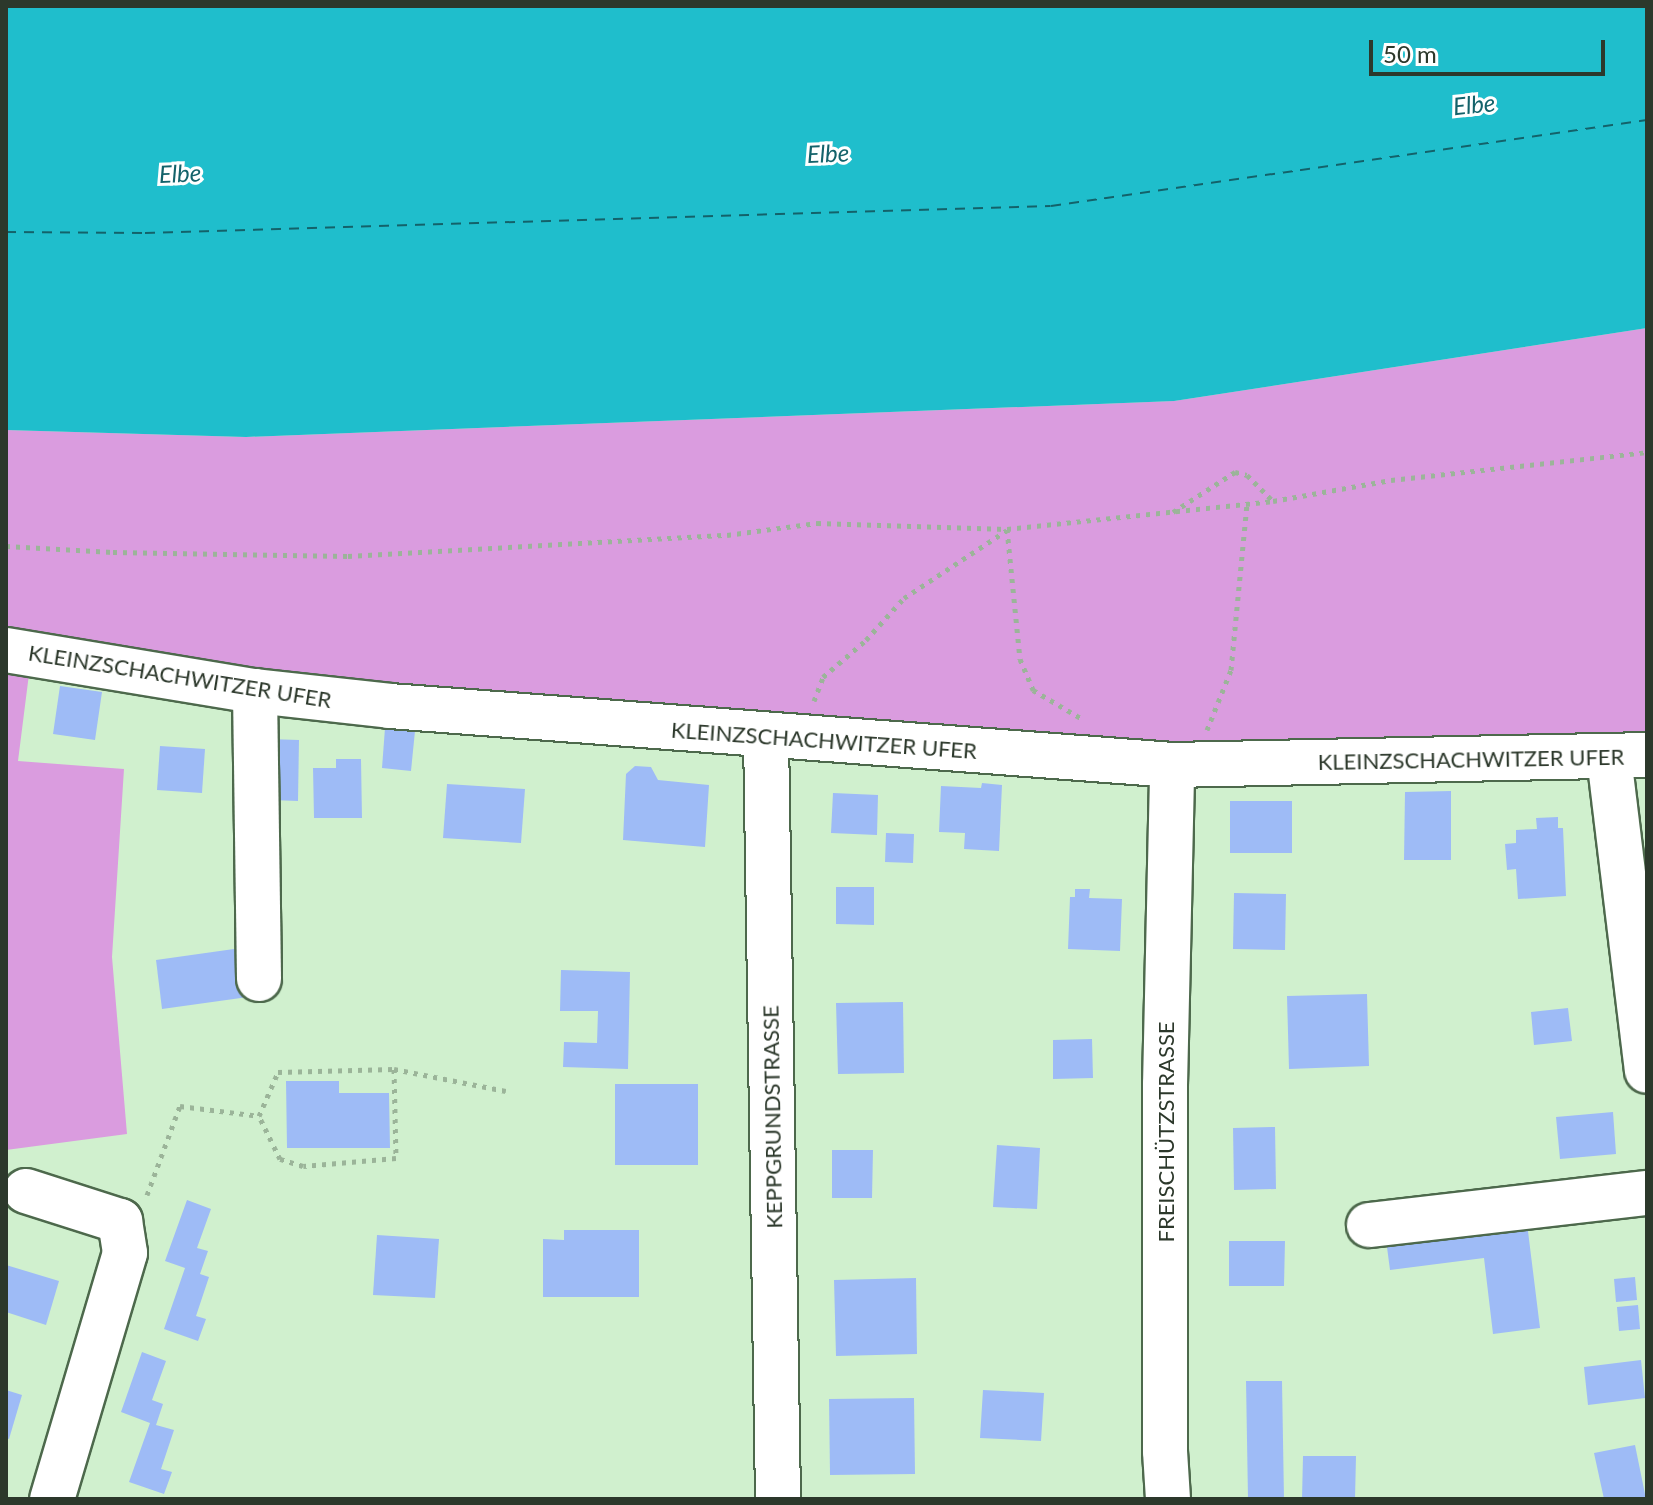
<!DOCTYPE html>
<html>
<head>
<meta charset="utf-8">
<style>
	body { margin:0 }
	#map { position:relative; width:1653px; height:1505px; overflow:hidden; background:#d0f0ce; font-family:Lato,sans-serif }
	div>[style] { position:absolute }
	.green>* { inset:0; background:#da9cdf }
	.water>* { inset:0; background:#1fbecc }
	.ferry>* { height:2px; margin-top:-1px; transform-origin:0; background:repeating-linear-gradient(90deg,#13626a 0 10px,transparent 0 18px) }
	.building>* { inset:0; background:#9ebbf6 }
	.path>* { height:5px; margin-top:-2.5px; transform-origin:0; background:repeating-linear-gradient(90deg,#9bb499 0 4px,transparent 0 10px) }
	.roads { filter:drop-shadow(2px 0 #4d694c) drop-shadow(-2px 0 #4d694c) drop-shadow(0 2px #4d694c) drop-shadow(0 -2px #4d694c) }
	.minor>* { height:44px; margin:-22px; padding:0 22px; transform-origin:22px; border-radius:22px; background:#fff }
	span { translate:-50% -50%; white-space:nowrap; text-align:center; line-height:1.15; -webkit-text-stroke:6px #fff; paint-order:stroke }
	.street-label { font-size:22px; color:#2c382b }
	.water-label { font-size:24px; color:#13626a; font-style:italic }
	.frame { position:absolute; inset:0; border:8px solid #2c382b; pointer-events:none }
	.scale { position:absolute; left:1369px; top:40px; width:236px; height:36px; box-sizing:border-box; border:4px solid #2c382b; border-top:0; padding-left:10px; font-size:24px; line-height:28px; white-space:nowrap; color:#2c382b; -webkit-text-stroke:6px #fff; paint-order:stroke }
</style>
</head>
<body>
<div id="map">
	<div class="green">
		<i style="clip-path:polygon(1647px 328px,1647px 735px,1168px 752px,259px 677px,6px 635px,6px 430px,246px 437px,1174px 401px)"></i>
		<i style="clip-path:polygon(6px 669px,29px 674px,18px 761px,124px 769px,112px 957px,127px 1134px,6px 1150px)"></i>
	</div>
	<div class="water">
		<i style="clip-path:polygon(6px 6px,1647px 6px,1647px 328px,1174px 401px,246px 437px,6px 430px)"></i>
	</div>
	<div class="ferry">
		<i style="left:6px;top:232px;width:139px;rotate:0.4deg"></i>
		<i style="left:145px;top:233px;width:906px;rotate:-1.71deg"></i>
		<i style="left:1051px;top:206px;width:602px;rotate:-8.21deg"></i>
	</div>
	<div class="building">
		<i style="clip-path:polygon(60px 686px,102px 692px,95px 740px,53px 734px)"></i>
		<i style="clip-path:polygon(385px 728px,415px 731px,411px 771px,382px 768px)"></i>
		<i style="clip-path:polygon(268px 739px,299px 740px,298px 801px,272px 800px)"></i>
		<i style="clip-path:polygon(160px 746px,205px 749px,202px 793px,157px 790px)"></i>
		<i style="clip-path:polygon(336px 759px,361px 759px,362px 818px,314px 818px,313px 768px,336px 768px)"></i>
		<i style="clip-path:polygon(635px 766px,651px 767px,658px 780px,709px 785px,705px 847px,623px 840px,626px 774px)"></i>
		<i style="clip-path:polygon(982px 783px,1002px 785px,999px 851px,964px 849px,965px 833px,939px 832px,941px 786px,981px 788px)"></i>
		<i style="clip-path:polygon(447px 784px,525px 789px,521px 843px,443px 838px)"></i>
		<i style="clip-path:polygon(1451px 791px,1451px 860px,1404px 860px,1405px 792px)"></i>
		<i style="clip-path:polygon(833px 793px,878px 795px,877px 835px,831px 833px)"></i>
		<i style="clip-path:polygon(1230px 801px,1292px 801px,1292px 853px,1230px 853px)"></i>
		<i style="clip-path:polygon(1558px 817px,1558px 828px,1563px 828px,1566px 896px,1518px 899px,1516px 869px,1507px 870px,1505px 844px,1516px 843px,1516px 830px,1537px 829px,1536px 818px)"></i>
		<i style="clip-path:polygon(886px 833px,914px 834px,913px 863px,885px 862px)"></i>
		<i style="clip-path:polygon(836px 887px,874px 887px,874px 925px,836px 924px)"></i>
		<i style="clip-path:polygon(1075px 889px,1090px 889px,1089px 898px,1122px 899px,1120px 951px,1068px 949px,1070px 897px,1075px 897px)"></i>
		<i style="clip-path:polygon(1234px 893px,1286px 894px,1285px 950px,1233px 949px)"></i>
		<i style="clip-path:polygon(241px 948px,248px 997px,162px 1009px,156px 960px)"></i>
		<i style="clip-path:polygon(561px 970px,630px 972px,628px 1069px,563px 1067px,564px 1042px,597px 1043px,598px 1011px,560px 1011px)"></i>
		<i style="clip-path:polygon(1367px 994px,1369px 1066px,1289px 1069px,1287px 996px)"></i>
		<i style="clip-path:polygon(903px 1002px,904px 1073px,838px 1074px,836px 1003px)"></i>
		<i style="clip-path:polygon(1568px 1008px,1572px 1041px,1534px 1045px,1531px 1012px)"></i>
		<i style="clip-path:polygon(1092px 1039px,1093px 1078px,1053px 1079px,1053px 1040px)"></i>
		<i style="clip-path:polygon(286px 1081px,339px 1081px,339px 1093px,389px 1093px,390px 1148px,287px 1148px)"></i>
		<i style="clip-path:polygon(615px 1084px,698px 1084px,698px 1165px,615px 1165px)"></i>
		<i style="clip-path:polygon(1613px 1112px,1616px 1154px,1560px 1159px,1556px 1117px)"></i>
		<i style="clip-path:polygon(1275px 1127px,1276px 1189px,1234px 1190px,1233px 1128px)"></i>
		<i style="clip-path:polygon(997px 1145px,1040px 1148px,1037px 1209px,993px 1207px)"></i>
		<i style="clip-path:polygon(832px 1150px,873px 1150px,872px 1198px,832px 1198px)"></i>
		<i style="clip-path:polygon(187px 1200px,211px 1209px,197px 1248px,208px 1251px,200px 1274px,209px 1277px,196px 1316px,206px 1319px,198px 1341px,164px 1329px,185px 1268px,165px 1261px)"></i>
		<i style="clip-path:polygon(1526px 1215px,1540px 1328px,1493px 1334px,1484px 1258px,1390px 1270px,1385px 1232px)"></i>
		<i style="clip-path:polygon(564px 1230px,639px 1230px,639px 1297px,543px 1297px,543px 1239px,564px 1240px)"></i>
		<i style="clip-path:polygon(377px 1235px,439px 1239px,435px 1298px,373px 1295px)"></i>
		<i style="clip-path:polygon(1229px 1241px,1285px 1241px,1284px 1286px,1229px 1286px)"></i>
		<i style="clip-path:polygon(6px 1265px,59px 1281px,46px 1325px,6px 1312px)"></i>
		<i style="clip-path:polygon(1635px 1277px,1637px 1300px,1616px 1302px,1614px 1279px)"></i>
		<i style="clip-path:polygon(916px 1278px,917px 1354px,836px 1356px,834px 1280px)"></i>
		<i style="clip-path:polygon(1638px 1305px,1640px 1329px,1619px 1331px,1617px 1307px)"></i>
		<i style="clip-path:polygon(142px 1352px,166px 1361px,152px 1400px,163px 1404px,156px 1425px,174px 1430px,161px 1469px,172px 1472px,164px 1494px,129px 1482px,150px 1423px,121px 1412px)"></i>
		<i style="clip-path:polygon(1641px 1360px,1645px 1398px,1588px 1405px,1584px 1367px)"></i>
		<i style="clip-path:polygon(1246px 1381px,1282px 1381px,1284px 1499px,1248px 1499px)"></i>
		<i style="clip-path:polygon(6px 1390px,22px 1395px,9px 1439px,6px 1438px)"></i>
		<i style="clip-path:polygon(983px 1390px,1044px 1393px,1041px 1441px,980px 1438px)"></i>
		<i style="clip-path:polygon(914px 1398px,915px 1474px,830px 1475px,829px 1399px)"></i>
		<i style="clip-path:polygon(1635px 1445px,1646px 1499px,1604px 1499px,1594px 1453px)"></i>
		<i style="clip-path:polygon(1303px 1456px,1356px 1456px,1355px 1499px,1302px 1499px)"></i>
	</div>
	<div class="path">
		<i style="left:1173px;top:512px;width:74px;rotate:-32.8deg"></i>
		<i style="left:1235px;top:472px;width:12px;rotate:14deg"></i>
		<i style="left:1247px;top:475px;width:35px;rotate:45deg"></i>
		<i style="left:1007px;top:529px;width:131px;rotate:84.3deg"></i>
		<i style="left:1020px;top:659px;width:34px;rotate:67deg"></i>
		<i style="left:1033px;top:690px;width:59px;rotate:30.5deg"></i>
		<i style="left:6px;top:546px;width:107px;rotate:3.2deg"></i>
		<i style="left:113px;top:552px;width:235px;rotate:1deg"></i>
		<i style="left:348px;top:556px;width:380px;rotate:-3.2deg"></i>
		<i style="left:727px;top:535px;width:91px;rotate:-7.6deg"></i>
		<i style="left:817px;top:523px;width:190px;rotate:1.8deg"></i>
		<i style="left:1007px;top:529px;width:267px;rotate:-6deg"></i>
		<i style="left:1273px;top:501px;width:120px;rotate:-10.1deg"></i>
		<i style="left:1391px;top:480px;width:258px;rotate:-6.2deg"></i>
		<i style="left:814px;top:701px;width:26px;rotate:-69deg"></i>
		<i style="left:823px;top:677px;width:57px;rotate:-40.7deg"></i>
		<i style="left:866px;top:640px;width:57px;rotate:-47.9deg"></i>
		<i style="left:904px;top:598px;width:123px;rotate:-33.4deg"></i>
		<i style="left:1207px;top:730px;width:65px;rotate:-68.2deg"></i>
		<i style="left:1231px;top:670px;width:167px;rotate:-84.5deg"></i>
		<i style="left:394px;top:1069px;width:89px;rotate:88.7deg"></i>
		<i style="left:396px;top:1158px;width:93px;rotate:175.1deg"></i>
		<i style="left:303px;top:1166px;width:24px;rotate:-163deg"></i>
		<i style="left:280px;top:1159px;width:48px;rotate:-116deg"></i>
		<i style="left:259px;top:1116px;width:48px;rotate:-66.6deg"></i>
		<i style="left:278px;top:1072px;width:116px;rotate:-1.5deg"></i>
		<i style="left:394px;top:1069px;width:114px;rotate:11.1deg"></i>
		<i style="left:147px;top:1195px;width:95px;rotate:-69.7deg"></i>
		<i style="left:180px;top:1106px;width:80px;rotate:7.2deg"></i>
	</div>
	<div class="roads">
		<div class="minor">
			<i style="left:6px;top:650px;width:252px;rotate:9.4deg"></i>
			<i style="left:255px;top:691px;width:136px;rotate:6.3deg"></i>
			<i style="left:390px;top:706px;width:784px;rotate:4.31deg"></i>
			<i style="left:1172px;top:765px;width:475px;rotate:-1.2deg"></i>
			<i style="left:255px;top:691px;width:288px;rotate:89.2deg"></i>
			<i style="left:766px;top:735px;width:764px;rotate:89.1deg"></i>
			<i style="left:1609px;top:757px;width:316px;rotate:83.1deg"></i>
			<i style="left:26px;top:1191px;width:99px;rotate:17.7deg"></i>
			<i style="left:120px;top:1221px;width:32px;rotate:81deg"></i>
			<i style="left:125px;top:1253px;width:257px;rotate:106.5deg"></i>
			<i style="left:1369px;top:1225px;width:280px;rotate:-6.6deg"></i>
			<i style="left:1168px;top:1499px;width:48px;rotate:-93.6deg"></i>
			<i style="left:1165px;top:1451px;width:366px;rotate:-90deg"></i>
			<i style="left:1165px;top:1085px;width:320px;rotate:-88.7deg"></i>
		</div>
	</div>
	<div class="street-label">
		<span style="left:180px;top:676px;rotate:9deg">KLEINZSCHACHWITZER UFER</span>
		<span style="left:824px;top:740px;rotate:4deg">KLEINZSCHACHWITZER UFER</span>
		<span style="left:1471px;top:759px;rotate:-1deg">KLEINZSCHACHWITZER UFER</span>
		<span style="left:772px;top:1117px;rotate:-91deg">KEPPGRUNDSTRASSE</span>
		<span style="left:1166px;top:1132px;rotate:-90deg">FREISCHÜTZSTRASSE</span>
	</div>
	<div class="water-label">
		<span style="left:1474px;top:104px;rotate:-6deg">Elbe</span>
		<span style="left:828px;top:153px;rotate:-2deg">Elbe</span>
		<span style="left:180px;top:173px;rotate:-2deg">Elbe</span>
	</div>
	<div class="frame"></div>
	<div class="scale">50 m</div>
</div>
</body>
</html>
